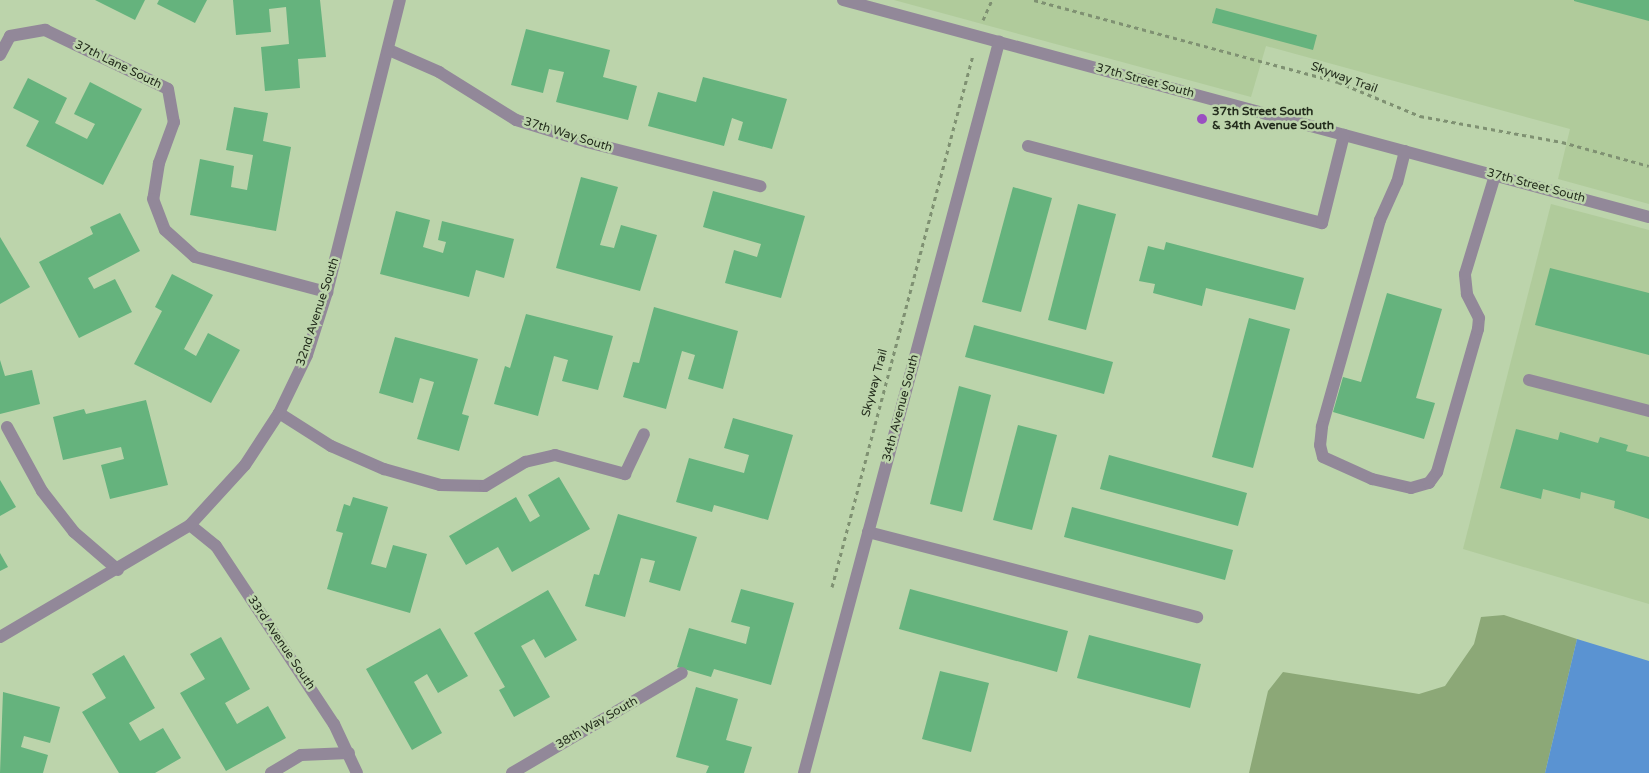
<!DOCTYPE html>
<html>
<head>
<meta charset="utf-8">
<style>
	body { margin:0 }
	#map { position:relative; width:1649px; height:773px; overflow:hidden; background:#bcd4ab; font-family:"Varela Round",sans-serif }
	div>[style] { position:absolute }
	.built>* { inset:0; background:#b0cb9b }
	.green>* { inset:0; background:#8ca877 }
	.water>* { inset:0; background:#5a93d2 }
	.building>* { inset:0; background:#65b37d }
	.path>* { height:3px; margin-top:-1.5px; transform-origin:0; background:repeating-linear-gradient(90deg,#7f9172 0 4px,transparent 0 8px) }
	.minor>* { height:12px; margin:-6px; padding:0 6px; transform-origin:6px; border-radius:6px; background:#928899 }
	.dots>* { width:14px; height:14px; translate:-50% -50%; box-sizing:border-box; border:2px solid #bcd4ab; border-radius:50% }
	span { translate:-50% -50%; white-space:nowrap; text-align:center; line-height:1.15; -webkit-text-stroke:5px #bcd4ab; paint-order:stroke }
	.street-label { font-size:12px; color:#232c1c }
	.poi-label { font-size:12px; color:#232c1c; font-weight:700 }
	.left { translate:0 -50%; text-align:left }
</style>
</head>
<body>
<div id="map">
	<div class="built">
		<i style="clip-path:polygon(894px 0,1649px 0,1649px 204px,1558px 179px,1570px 129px,1266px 46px,1251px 97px)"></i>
		<i style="clip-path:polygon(1551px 204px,1649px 230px,1649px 604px,1463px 549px)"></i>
	</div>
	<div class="green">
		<i style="clip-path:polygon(1504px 615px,1577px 639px,1545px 773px,1249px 773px,1268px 691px,1283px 672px,1419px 694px,1445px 686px,1474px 644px,1481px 617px)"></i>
	</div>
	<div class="water">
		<i style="clip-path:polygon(1577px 639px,1649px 661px,1649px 773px,1545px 773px)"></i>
	</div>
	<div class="building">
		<i style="clip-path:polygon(95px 0,145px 0,135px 20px)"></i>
		<i style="clip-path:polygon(159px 0,207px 0,195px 23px,157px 4px)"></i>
		<i style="clip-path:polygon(233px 0,320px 0,326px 57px,298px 59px,300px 88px,265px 91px,261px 47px,289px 44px,286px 7px,269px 9px,271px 32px,236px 35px)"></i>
		<i style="clip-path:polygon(1574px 0,1649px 0,1649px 21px,1574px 1px)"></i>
		<i style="clip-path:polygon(1216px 8px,1317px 35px,1313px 50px,1212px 23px)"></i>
		<i style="clip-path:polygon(526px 29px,610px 50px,603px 77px,637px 86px,628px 120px,556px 102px,564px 72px,549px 69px,543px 93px,511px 85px)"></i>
		<i style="clip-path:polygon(703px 77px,787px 99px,772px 149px,738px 140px,743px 122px,732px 118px,724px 146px,648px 126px,658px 92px,696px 102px)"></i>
		<i style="clip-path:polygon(28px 78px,67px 98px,55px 123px,87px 139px,95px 124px,74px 114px,90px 82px,142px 109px,103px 185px,26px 146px,39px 121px,13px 108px)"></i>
		<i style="clip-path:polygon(234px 107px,268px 113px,263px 141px,291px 147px,276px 231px,190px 215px,200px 159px,234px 166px,231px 187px,247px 190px,253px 155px,226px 150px)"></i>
		<i style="clip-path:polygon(581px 177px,618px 187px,600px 245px,614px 248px,621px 225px,657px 235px,640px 291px,556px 268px)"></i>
		<i style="clip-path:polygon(1013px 187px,1052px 198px,1021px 312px,982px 302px)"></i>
		<i style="clip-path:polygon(713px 191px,805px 216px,781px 298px,725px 283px,734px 250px,757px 257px,761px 244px,703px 227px)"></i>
		<i style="clip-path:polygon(1078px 204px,1116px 214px,1086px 330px,1048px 320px)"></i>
		<i style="clip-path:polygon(396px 211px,430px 220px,423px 247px,443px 253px,446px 242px,438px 240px,442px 221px,514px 239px,504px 278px,476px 270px,469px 297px,380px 274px)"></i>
		<i style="clip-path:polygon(120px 213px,140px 251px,88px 278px,94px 289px,115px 279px,132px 312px,79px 338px,39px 262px,93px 234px,90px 227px)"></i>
		<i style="clip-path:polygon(0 237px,30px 287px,0 304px)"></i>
		<i style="clip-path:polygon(1166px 242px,1304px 278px,1295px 310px,1206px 288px,1202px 306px,1153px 293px,1155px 284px,1139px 281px,1148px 246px,1164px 250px)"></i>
		<i style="clip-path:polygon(1550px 268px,1649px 293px,1649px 355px,1535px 325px)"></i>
		<i style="clip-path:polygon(172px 274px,213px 295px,184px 349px,196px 356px,208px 333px,240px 350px,211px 403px,134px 364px,162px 311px,155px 307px)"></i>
		<i style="clip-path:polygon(1387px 293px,1442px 309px,1416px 398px,1435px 403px,1424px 439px,1333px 412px,1343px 377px,1361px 382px)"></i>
		<i style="clip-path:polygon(654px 307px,738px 331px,723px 389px,688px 379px,695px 355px,682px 351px,666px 409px,623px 397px,633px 362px,639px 363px)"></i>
		<i style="clip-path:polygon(526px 314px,613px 336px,598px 390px,562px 381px,568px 360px,554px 356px,538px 416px,494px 404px,505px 366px,510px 368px)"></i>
		<i style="clip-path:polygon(1249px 318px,1290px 329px,1253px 468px,1212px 457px)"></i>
		<i style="clip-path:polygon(974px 325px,1113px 362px,1104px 394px,965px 357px)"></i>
		<i style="clip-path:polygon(395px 337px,478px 359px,462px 414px,469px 416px,459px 451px,417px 439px,434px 382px,420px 378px,413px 403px,379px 393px)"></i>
		<i style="clip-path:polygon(0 360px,5px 376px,32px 370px,40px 404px,0 414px)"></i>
		<i style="clip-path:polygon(959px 386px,991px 395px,962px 512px,930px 504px)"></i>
		<i style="clip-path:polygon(146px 400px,168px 485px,110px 499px,101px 465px,124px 459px,121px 447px,63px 460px,53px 417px,84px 409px,86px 414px)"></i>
		<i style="clip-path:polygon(733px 418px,793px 435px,768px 520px,714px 505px,712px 512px,676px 502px,689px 458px,744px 473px,749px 455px,724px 448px)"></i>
		<i style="clip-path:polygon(1018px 425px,1057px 435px,1032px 530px,993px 520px)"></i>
		<i style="clip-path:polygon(1516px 429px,1558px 440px,1560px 432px,1598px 443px,1600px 437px,1628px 445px,1626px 451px,1649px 457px,1649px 519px,1614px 508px,1615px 501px,1581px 492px,1580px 499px,1543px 489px,1541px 499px,1500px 488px)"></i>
		<i style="clip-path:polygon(1109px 455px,1247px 493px,1238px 526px,1100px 489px)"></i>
		<i style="clip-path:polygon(559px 477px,590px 529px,512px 572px,498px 547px,466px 565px,449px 536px,516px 497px,530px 522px,540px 516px,528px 495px)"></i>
		<i style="clip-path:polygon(0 480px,16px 507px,0 516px)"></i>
		<i style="clip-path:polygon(353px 497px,388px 507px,371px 564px,386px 568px,393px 545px,427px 554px,410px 613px,327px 589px,343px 533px,336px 531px,344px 504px,350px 506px)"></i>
		<i style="clip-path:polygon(1072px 507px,1233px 550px,1225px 580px,1064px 537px)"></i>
		<i style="clip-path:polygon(618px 514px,697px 537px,680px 591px,649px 582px,655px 561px,641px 558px,625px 617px,585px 606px,594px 574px,599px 575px)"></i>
		<i style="clip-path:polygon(0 553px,8px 567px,0 571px)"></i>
		<i style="clip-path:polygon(741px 589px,794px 603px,771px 685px,714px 669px,711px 677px,677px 667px,689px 628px,746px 644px,750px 627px,731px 622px)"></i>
		<i style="clip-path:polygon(910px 589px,1068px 631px,1057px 672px,899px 629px)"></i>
		<i style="clip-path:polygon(548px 590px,577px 640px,545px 658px,534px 639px,521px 646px,550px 697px,514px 717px,499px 690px,505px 687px,474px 633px)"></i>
		<i style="clip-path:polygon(440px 628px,468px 676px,438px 693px,427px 674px,414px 682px,442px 733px,412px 750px,366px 669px)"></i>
		<i style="clip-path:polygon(1089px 635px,1201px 664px,1190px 708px,1077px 678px)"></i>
		<i style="clip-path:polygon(221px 637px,250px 689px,225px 703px,237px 724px,268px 706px,286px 738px,226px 771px,180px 693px,205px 679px,190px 654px)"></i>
		<i style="clip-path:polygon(124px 655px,155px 708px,129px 723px,140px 741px,163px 728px,181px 758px,155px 773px,119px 773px,82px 712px,106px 698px,92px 674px)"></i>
		<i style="clip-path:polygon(940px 671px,989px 683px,971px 752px,922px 739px)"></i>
		<i style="clip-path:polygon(696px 687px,738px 699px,726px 740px,752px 747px,744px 773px,706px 773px,709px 766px,676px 757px)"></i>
		<i style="clip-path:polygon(3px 692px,60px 707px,50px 743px,24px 736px,21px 747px,48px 755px,43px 773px,0 773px)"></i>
	</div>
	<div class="path">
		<i style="left:1034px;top:0;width:315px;rotate:15.1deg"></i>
		<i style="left:1338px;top:82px;width:89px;rotate:22.5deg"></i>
		<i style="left:1420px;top:116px;width:144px;rotate:10.4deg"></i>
		<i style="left:1562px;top:142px;width:90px;rotate:15.4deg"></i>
		<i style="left:983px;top:20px;width:22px;rotate:-66deg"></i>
		<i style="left:832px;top:587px;width:550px;rotate:-75.16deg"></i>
	</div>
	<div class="minor">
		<i style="left:843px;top:0;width:835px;rotate:15.07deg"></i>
		<i style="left:389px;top:50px;width:55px;rotate:23.7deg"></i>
		<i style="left:439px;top:72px;width:91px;rotate:31.9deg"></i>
		<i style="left:516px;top:120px;width:74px;rotate:17.2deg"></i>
		<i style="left:587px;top:142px;width:179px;rotate:14.3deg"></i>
		<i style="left:0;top:55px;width:21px;rotate:-62deg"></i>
		<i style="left:10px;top:36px;width:36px;rotate:-10deg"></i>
		<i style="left:45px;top:30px;width:136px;rotate:25.6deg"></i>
		<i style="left:168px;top:89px;width:34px;rotate:80deg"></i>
		<i style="left:174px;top:122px;width:44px;rotate:110.1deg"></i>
		<i style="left:159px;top:163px;width:36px;rotate:99deg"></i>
		<i style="left:153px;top:199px;width:33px;rotate:69deg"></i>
		<i style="left:165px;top:230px;width:40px;rotate:42deg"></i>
		<i style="left:195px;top:257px;width:137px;rotate:14.9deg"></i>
		<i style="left:1028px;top:146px;width:304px;rotate:14.7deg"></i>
		<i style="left:1322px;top:223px;width:91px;rotate:-76deg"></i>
		<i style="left:1405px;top:151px;width:32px;rotate:104deg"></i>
		<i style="left:1397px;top:182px;width:42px;rotate:114.1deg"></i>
		<i style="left:1380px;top:220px;width:215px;rotate:105.7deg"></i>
		<i style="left:1322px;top:427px;width:18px;rotate:96deg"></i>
		<i style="left:1320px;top:445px;width:12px;rotate:76deg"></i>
		<i style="left:1323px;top:457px;width:54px;rotate:24.2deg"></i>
		<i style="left:1372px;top:479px;width:40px;rotate:13deg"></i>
		<i style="left:1411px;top:488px;width:19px;rotate:-16deg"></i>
		<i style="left:1429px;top:483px;width:14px;rotate:-54deg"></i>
		<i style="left:1437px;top:472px;width:149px;rotate:-74deg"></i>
		<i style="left:1478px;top:329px;width:11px;rotate:-85deg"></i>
		<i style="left:1479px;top:318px;width:27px;rotate:-117deg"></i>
		<i style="left:1467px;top:294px;width:20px;rotate:-96deg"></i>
		<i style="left:1465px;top:274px;width:103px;rotate:-73.1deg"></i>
		<i style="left:1529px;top:380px;width:124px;rotate:14.5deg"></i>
		<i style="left:279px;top:413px;width:62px;rotate:32.4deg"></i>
		<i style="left:331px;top:446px;width:58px;rotate:23.5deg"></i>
		<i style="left:384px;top:469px;width:58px;rotate:15.9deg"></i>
		<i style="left:440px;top:485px;width:45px;rotate:1.3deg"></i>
		<i style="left:485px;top:486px;width:47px;rotate:-31deg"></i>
		<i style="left:525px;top:462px;width:31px;rotate:-13deg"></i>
		<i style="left:555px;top:455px;width:73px;rotate:15.2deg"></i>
		<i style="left:625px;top:474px;width:44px;rotate:-64.6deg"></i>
		<i style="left:7px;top:427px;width:73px;rotate:61.3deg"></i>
		<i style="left:42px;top:491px;width:52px;rotate:52deg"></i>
		<i style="left:74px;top:532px;width:58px;rotate:40.8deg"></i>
		<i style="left:190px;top:525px;width:33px;rotate:39deg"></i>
		<i style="left:216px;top:546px;width:214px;rotate:56.5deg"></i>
		<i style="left:334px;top:724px;width:54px;rotate:64.9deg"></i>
		<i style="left:868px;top:532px;width:340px;rotate:14.5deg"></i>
		<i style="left:0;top:637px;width:221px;rotate:-30.5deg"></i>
		<i style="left:190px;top:525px;width:81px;rotate:-47.5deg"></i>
		<i style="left:245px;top:465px;width:62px;rotate:-56.8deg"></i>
		<i style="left:279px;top:413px;width:64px;rotate:-64.2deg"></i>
		<i style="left:307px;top:355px;width:66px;rotate:-72.4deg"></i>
		<i style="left:327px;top:292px;width:301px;rotate:-76deg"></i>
		<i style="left:271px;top:773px;width:35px;rotate:-31deg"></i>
		<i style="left:301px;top:755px;width:48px;rotate:-2.4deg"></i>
		<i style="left:512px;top:773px;width:197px;rotate:-30.5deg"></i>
		<i style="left:804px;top:773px;width:757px;rotate:-75.06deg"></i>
	</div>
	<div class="dots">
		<i style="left:1202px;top:119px;background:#9a4fc1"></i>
	</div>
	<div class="street-label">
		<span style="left:118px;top:65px;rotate:26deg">37th Lane South</span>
		<span style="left:1344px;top:78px;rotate:20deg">Skyway Trail</span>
		<span style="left:1145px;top:81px;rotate:15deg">37th Street South</span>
		<span style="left:568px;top:135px;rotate:17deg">37th Way South</span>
		<span style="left:1536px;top:186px;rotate:15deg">37th Street South</span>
		<span style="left:318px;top:312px;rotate:-72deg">32nd Avenue South</span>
		<span style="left:875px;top:383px;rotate:-75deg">Skyway Trail</span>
		<span style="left:901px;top:408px;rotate:-75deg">34th Avenue South</span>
		<span style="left:281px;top:643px;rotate:56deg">33rd Avenue South</span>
		<span style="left:597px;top:723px;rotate:-30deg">38th Way South</span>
	</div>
	<div class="poi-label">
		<span class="left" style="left:1212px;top:119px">37th Street South<br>&amp; 34th Avenue South</span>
	</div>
</div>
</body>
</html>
